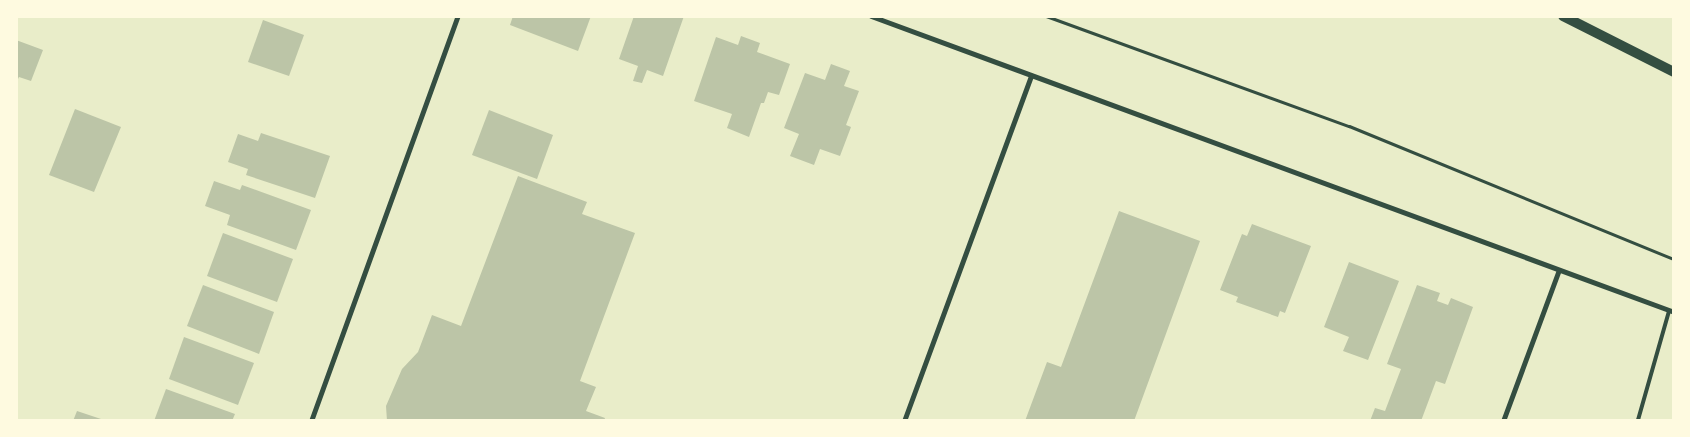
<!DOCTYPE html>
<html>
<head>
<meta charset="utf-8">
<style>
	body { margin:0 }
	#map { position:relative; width:1690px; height:437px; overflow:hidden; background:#e9edc9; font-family:Raleway,sans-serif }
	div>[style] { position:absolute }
	.building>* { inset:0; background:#bcc5a7 }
	.path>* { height:3px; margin:-1.5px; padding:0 1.5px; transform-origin:1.5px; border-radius:1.5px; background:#344e41 }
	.service>* { height:4px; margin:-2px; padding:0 2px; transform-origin:2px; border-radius:2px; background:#344e41 }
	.minor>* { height:5px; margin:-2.5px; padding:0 2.5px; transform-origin:2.5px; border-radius:2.5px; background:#344e41 }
	.secondary>* { height:10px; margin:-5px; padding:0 5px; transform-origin:5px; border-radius:5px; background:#344e41 }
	span { translate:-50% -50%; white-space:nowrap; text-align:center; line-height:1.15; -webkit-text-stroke:4px #fefae0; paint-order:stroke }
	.frame { position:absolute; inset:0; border:18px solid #fefae0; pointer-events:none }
</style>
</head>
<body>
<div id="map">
	<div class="building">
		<i style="clip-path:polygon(513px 16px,591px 16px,578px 51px,510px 25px)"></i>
		<i style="clip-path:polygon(634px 16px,684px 16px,663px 76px,647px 70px,642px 83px,633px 81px,638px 66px,619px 59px)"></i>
		<i style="clip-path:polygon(263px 20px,304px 35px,289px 76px,248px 62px)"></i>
		<i style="clip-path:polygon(741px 36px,760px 43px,757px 52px,790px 64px,779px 95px,768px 92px,764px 103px,761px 103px,749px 137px,727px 128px,732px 114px,694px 101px,716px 37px,738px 45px)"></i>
		<i style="clip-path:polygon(16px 40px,43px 50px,31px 81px,19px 77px,16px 83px)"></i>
		<i style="clip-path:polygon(831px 64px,850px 71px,844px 86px,859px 91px,846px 125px,851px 127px,840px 156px,820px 149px,814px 165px,790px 156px,799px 134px,784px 128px,805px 73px,825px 80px)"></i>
		<i style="clip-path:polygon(75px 109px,121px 127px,94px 192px,49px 175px)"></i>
		<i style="clip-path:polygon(489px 110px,553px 135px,537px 179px,472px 155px)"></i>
		<i style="clip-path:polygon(261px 133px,330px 156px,315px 198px,246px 175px,248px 169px,228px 162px,238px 134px,258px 141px)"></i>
		<i style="clip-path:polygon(518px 176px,587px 202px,582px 214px,635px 233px,580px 381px,596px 387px,586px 411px,605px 418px,604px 421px,387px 421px,386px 406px,402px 369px,418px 352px,432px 315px,461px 326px)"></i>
		<i style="clip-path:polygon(214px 181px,240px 190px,242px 185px,311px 210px,296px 250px,227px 225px,230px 215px,205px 206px)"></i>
		<i style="clip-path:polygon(1119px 211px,1200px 241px,1134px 421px,1025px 421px,1047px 362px,1061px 367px)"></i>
		<i style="clip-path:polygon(1252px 224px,1311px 246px,1285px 313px,1280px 311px,1278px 317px,1236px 302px,1238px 297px,1220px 290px,1242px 234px,1247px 236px)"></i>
		<i style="clip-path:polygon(223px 233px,293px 259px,277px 302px,207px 276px)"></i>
		<i style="clip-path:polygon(1349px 262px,1399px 281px,1368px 360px,1343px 351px,1349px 337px,1324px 327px)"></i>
		<i style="clip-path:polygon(203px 285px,274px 312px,259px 354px,187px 326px)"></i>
		<i style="clip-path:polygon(1417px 285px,1440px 293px,1437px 301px,1448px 305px,1451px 298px,1473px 307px,1445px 384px,1436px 381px,1421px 421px,1370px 421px,1375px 408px,1385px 411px,1401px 369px,1387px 364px)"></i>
		<i style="clip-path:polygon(184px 337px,254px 363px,238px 405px,169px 379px)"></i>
		<i style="clip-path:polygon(166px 389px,235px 414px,232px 421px,154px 421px)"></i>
		<i style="clip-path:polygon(77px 411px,104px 420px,104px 421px,73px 421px)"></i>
	</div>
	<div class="path">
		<i style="left:1046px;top:16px;width:322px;rotate:20deg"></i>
		<i style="left:1349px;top:126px;width:351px;rotate:22.3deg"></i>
	</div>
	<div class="service">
		<i style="left:1640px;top:421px;width:2px;rotate:-153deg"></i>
		<i style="left:1638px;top:420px;width:113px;rotate:-74.1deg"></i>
	</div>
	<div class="minor">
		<i style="left:871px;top:16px;width:856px;rotate:20.23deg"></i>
		<i style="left:311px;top:421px;width:431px;rotate:-70.1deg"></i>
		<i style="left:904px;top:421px;width:368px;rotate:-69.8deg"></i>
		<i style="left:1503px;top:421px;width:161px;rotate:-69.7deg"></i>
	</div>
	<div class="secondary">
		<i style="left:1563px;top:16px;width:124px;rotate:26.8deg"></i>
	</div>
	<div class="frame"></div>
</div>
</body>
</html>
